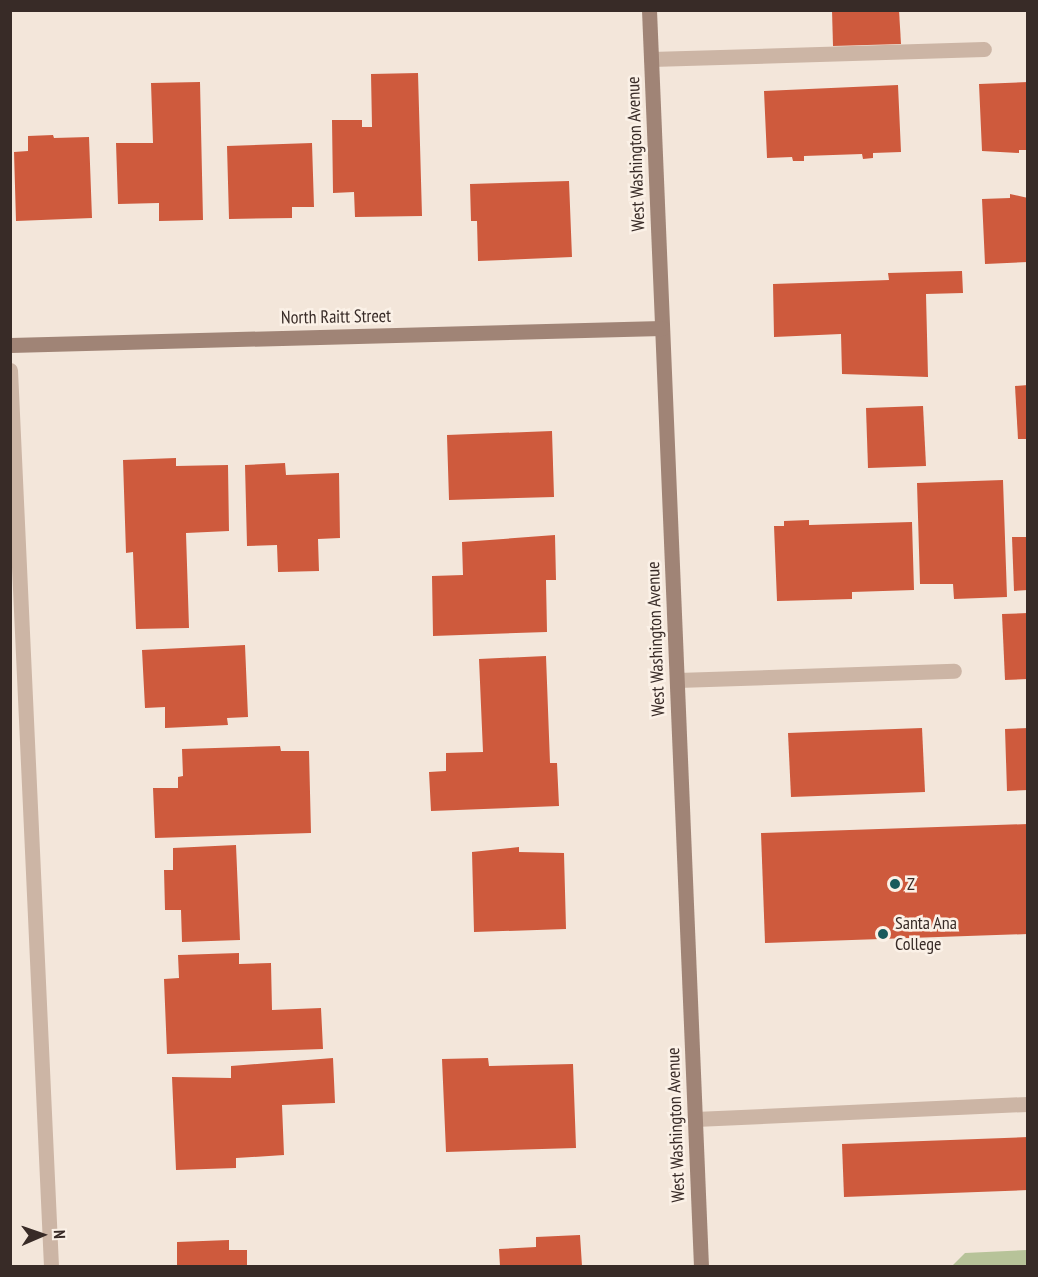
<!DOCTYPE html>
<html>
<head>
<meta charset="utf-8">
<style>
	body { margin:0 }
	#map { position:relative; width:1038px; height:1277px; overflow:hidden; background:#f3e6da; font-family:"PT Sans Narrow",sans-serif }
	div>[style] { position:absolute }
	.green>* { inset:0; background:#b7c399 }
	.building>* { inset:0; background:#ce5a3d }
	.lane>* { height:15px; margin:-7.5px; padding:0 7.5px; transform-origin:7.5px; border-radius:7.5px; background:#ccb5a5 }
	.street>* { height:15px; margin:-7.5px; padding:0 7.5px; transform-origin:7.5px; border-radius:7.5px; background:#ccb5a5 }
	.secondary>* { height:15px; margin:-7.5px; padding:0 7.5px; transform-origin:7.5px; border-radius:7.5px; background:#a08476 }
	.dots>* { width:16px; height:16px; translate:-50% -50%; box-sizing:border-box; border:3px solid #fbf1e7; border-radius:50% }
	span { translate:-50% -50%; white-space:nowrap; text-align:center; line-height:1.15; -webkit-text-stroke:5px #fbf1e7; paint-order:stroke }
	.street-label { font-size:18px; color:#382b27 }
	.poi-label { font-size:18px; color:#382b27 }
	.left { translate:0 -50%; text-align:left }
	.frame { position:absolute; inset:0; border:12px solid #382b27; pointer-events:none }
	.north { position:absolute; left:12px; top:1205px; width:60px; height:60px; -webkit-text-stroke:4px #fbf1e7; paint-order:stroke; rotate:88deg; font-size:16px; font-weight:700; line-height:24px; text-align:center; color:#382b27 }
	.north::after { content:''; display:block; margin:auto; width:21px; height:27px; background:#382b27; clip-path:polygon(50% 0,100% 100%,50% 72%,0 100%) }
</style>
</head>
<body>
<div id="map">
	<div class="green">
		<i style="clip-path:polygon(1027px 1250px,1027px 1266px,952px 1266px,965px 1253px)"></i>
	</div>
	<div class="building">
		<i style="clip-path:polygon(832px 10px,899px 10px,901px 44px,833px 46px)"></i>
		<i style="clip-path:polygon(418px 73px,422px 216px,355px 217px,354px 192px,333px 193px,332px 120px,362px 120px,362px 127px,372px 127px,371px 74px)"></i>
		<i style="clip-path:polygon(200px 82px,203px 220px,159px 221px,159px 203px,118px 204px,116px 143px,153px 143px,151px 83px)"></i>
		<i style="clip-path:polygon(1028px 82px,1028px 150px,1019px 150px,1019px 153px,982px 151px,979px 84px)"></i>
		<i style="clip-path:polygon(898px 85px,901px 152px,873px 153px,873px 158px,863px 159px,862px 154px,804px 156px,804px 161px,793px 161px,792px 157px,767px 158px,764px 91px)"></i>
		<i style="clip-path:polygon(53px 135px,54px 138px,89px 137px,92px 218px,16px 221px,14px 152px,28px 151px,28px 136px)"></i>
		<i style="clip-path:polygon(312px 143px,314px 207px,292px 207px,292px 218px,229px 219px,227px 146px)"></i>
		<i style="clip-path:polygon(569px 181px,572px 257px,478px 261px,477px 221px,471px 221px,470px 184px)"></i>
		<i style="clip-path:polygon(1010px 194px,1028px 198px,1028px 262px,985px 264px,982px 199px,1010px 198px)"></i>
		<i style="clip-path:polygon(962px 271px,963px 293px,926px 294px,928px 377px,842px 374px,841px 334px,774px 337px,773px 284px,889px 280px,888px 273px)"></i>
		<i style="clip-path:polygon(1028px 385px,1028px 439px,1018px 439px,1015px 386px)"></i>
		<i style="clip-path:polygon(923px 406px,926px 466px,868px 468px,866px 408px)"></i>
		<i style="clip-path:polygon(552px 431px,554px 497px,449px 500px,447px 435px)"></i>
		<i style="clip-path:polygon(176px 458px,176px 466px,228px 465px,229px 531px,186px 533px,189px 628px,136px 629px,133px 552px,126px 553px,123px 460px)"></i>
		<i style="clip-path:polygon(285px 463px,286px 475px,339px 473px,340px 538px,318px 539px,319px 571px,278px 572px,277px 545px,247px 546px,245px 465px)"></i>
		<i style="clip-path:polygon(1003px 480px,1007px 597px,954px 599px,953px 584px,920px 584px,917px 483px)"></i>
		<i style="clip-path:polygon(809px 520px,809px 525px,912px 522px,914px 590px,852px 592px,852px 599px,777px 601px,774px 526px,784px 526px,784px 521px)"></i>
		<i style="clip-path:polygon(555px 535px,556px 580px,546px 580px,547px 632px,433px 636px,432px 576px,463px 575px,462px 542px)"></i>
		<i style="clip-path:polygon(1012px 537px,1028px 537px,1028px 590px,1014px 591px)"></i>
		<i style="clip-path:polygon(1028px 613px,1028px 679px,1005px 680px,1002px 614px)"></i>
		<i style="clip-path:polygon(245px 645px,248px 717px,227px 718px,228px 725px,165px 728px,165px 707px,145px 708px,142px 650px)"></i>
		<i style="clip-path:polygon(546px 656px,550px 763px,557px 763px,559px 806px,431px 811px,429px 772px,446px 771px,446px 753px,483px 752px,479px 659px)"></i>
		<i style="clip-path:polygon(922px 728px,925px 792px,791px 797px,788px 733px)"></i>
		<i style="clip-path:polygon(1028px 728px,1028px 790px,1007px 791px,1005px 729px)"></i>
		<i style="clip-path:polygon(280px 746px,281px 751px,309px 751px,311px 833px,155px 838px,153px 788px,178px 788px,178px 777px,183px 776px,182px 749px)"></i>
		<i style="clip-path:polygon(1028px 824px,1028px 934px,765px 943px,761px 833px)"></i>
		<i style="clip-path:polygon(236px 845px,240px 940px,182px 942px,181px 910px,165px 910px,164px 870px,173px 870px,173px 848px)"></i>
		<i style="clip-path:polygon(519px 847px,519px 852px,564px 853px,566px 929px,474px 932px,472px 852px)"></i>
		<i style="clip-path:polygon(239px 953px,239px 964px,271px 963px,272px 1010px,321px 1008px,323px 1049px,167px 1054px,164px 979px,179px 978px,178px 955px)"></i>
		<i style="clip-path:polygon(333px 1058px,335px 1103px,282px 1105px,284px 1155px,236px 1158px,236px 1168px,176px 1170px,172px 1077px,231px 1078px,231px 1066px)"></i>
		<i style="clip-path:polygon(488px 1058px,489px 1066px,573px 1064px,576px 1148px,446px 1152px,442px 1059px)"></i>
		<i style="clip-path:polygon(1028px 1137px,1028px 1190px,844px 1197px,842px 1144px)"></i>
		<i style="clip-path:polygon(580px 1235px,582px 1266px,500px 1266px,499px 1249px,536px 1247px,536px 1237px)"></i>
		<i style="clip-path:polygon(229px 1240px,229px 1250px,247px 1250px,247px 1266px,177px 1266px,177px 1242px)"></i>
	</div>
	<div class="lane">
		<i style="left:651px;top:59px;width:333px;rotate:-1.7deg"></i>
		<i style="left:677px;top:680px;width:277px;rotate:-1.9deg"></i>
		<i style="left:695px;top:1119px;width:333px;rotate:-2.6deg"></i>
	</div>
	<div class="street">
		<i style="left:10px;top:370px;width:897px;rotate:87.38deg"></i>
	</div>
	<div class="secondary">
		<i style="left:649px;top:10px;width:1257px;rotate:87.63deg"></i>
		<i style="left:10px;top:345px;width:652px;rotate:-1.49deg"></i>
	</div>
	<div class="dots">
		<i style="left:895px;top:884px;background:#195a5c"></i>
		<i style="left:883px;top:934px;background:#195a5c"></i>
	</div>
	<div class="street-label">
		<span style="left:636px;top:154px;rotate:-92deg">West Washington Avenue</span>
		<span style="left:336px;top:317px;rotate:-1deg">North Raitt Street</span>
		<span style="left:656px;top:639px;rotate:-92deg">West Washington Avenue</span>
		<span style="left:676px;top:1125px;rotate:-92deg">West Washington Avenue</span>
	</div>
	<div class="poi-label">
		<span class="left" style="left:907px;top:884px">Z</span>
		<span class="left" style="left:895px;top:934px">Santa Ana<br>College</span>
	</div>
	<div class="frame"></div>
	<div class="north">N</div>
</div>
</body>
</html>
